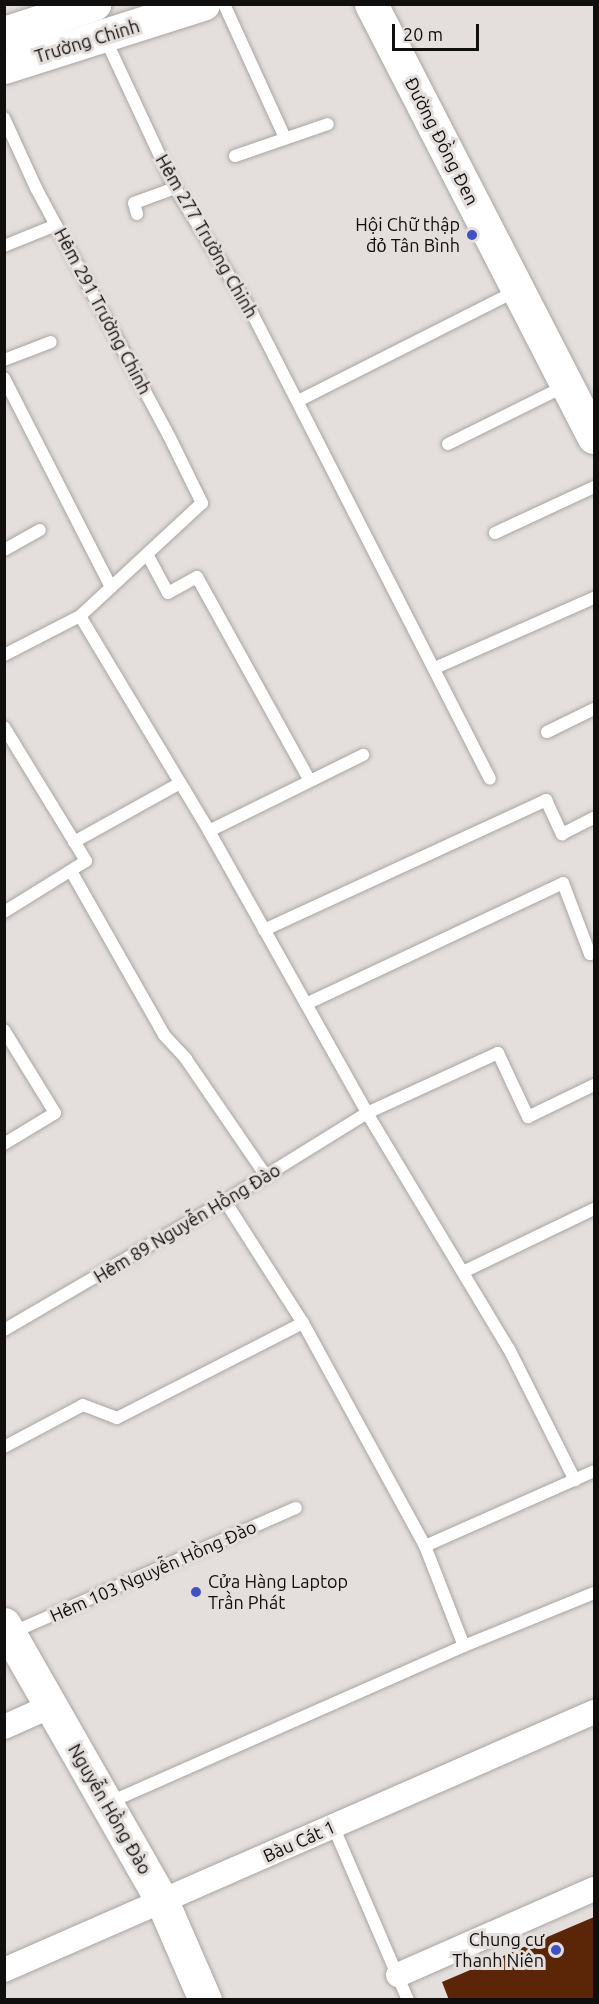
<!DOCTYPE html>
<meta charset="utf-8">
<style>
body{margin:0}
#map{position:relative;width:599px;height:2004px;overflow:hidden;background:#e4dfdc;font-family:Ubuntu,sans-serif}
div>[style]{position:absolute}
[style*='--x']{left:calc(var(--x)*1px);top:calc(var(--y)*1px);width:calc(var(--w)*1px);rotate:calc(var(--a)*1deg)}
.building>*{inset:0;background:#5b2508}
.roads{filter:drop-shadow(0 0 2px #aaa5a2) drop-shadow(0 0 2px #aaa5a2)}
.lane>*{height:12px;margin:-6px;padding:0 6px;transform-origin:6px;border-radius:6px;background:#fff}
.street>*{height:24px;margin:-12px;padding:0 12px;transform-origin:12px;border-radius:12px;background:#fff}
.secondary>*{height:33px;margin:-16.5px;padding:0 16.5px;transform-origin:16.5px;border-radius:16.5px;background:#fff}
.primary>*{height:33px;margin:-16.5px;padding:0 16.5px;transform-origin:16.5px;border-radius:16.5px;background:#fff}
.dots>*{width:16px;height:16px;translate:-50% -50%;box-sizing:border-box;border:3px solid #e4dfdc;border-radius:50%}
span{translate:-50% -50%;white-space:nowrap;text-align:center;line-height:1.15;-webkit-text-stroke:6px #e4dfdc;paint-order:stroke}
.street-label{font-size:18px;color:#100f0e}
.poi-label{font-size:18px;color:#100f0e}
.right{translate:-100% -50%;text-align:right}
.left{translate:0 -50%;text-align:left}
.frame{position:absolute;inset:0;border:6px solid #100f0e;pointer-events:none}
.scale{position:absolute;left:392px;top:24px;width:87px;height:27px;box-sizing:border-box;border:3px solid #100f0e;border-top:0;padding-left:8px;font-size:18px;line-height:21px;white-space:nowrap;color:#100f0e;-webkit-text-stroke:4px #e4dfdc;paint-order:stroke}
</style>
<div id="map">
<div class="building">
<i style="clip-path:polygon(594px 1917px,594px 2000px,449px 2000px,442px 1982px)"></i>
</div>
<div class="roads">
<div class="lane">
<i style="--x:224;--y:4;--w:147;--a:65.5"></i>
<i style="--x:104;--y:36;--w:168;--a:65"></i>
<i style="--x:175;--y:188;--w:145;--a:58.3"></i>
<i style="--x:251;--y:311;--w:525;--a:62.95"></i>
<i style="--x:4;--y:118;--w:77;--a:65.4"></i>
<i style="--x:36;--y:188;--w:281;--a:61.8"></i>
<i style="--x:169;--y:436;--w:75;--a:63.8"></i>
<i style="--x:202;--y:503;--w:166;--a:137.2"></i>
<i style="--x:80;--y:616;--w:85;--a:152.8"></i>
<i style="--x:235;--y:156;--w:98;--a:-19"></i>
<i style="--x:137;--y:214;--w:11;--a:-105"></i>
<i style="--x:134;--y:203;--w:44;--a:-20.1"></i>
<i style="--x:4;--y:246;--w:56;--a:-22"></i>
<i style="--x:4;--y:360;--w:50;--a:-21"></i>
<i style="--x:4;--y:378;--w:235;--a:62.9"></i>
<i style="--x:298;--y:401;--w:244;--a:-26.8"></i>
<i style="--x:448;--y:444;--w:131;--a:-26.4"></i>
<i style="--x:495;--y:533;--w:109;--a:-24.9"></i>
<i style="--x:4;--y:550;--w:41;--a:-29.1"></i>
<i style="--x:147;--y:554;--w:44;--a:61.7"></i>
<i style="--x:168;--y:593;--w:33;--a:-29"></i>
<i style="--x:197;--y:577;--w:233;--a:61"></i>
<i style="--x:80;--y:616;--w:251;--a:59"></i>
<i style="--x:209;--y:831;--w:323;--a:60.7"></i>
<i style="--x:367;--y:1113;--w:275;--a:59"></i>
<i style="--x:509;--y:1349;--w:147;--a:63.3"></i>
<i style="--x:435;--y:668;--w:174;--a:-23.8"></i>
<i style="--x:4;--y:727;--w:157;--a:58.5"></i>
<i style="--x:86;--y:861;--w:97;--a:148.1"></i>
<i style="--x:547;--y:732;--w:52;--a:-26.1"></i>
<i style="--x:209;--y:831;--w:172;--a:-26.3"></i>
<i style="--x:74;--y:842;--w:121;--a:-29.1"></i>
<i style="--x:71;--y:871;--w:189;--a:60.4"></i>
<i style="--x:164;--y:1035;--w:33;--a:47"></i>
<i style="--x:186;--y:1059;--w:142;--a:55.6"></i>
<i style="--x:264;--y:930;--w:311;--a:-24.7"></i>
<i style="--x:546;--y:800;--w:38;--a:65"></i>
<i style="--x:562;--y:834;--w:36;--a:-27"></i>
<i style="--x:306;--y:1004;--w:284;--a:-25.2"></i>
<i style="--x:563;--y:883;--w:76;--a:69.2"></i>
<i style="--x:590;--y:954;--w:4;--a:-27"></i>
<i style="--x:4;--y:1030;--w:97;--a:58.4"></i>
<i style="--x:55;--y:1113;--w:60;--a:148.7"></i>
<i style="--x:225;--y:1201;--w:145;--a:57.4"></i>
<i style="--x:303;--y:1323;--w:254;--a:61.3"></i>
<i style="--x:425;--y:1546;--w:107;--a:68.7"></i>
<i style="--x:463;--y:1272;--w:145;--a:-25.7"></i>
<i style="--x:4;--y:1330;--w:256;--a:-30.3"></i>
<i style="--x:225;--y:1201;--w:167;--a:-31.8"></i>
<i style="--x:367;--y:1113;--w:144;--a:-24.6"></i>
<i style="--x:498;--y:1053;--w:71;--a:64.9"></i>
<i style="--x:528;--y:1117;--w:73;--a:-25.9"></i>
<i style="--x:4;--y:1447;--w:89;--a:-28"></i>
<i style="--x:83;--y:1405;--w:36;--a:21"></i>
<i style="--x:117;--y:1418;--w:209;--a:-27.1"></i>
<i style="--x:425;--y:1546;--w:185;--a:-23.9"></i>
<i style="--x:11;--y:1633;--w:311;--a:-23.7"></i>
<i style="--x:108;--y:1803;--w:389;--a:-23.8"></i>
<i style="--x:464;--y:1646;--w:140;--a:-22.2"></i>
<i style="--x:333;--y:1826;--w:189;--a:66.7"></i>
</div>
<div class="street">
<i style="--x:4;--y:1727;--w:51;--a:-24.1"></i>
<i style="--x:4;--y:1970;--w:644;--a:-23.62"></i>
<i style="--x:398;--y:1975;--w:214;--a:-23.7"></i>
</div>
<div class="secondary">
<i style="--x:371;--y:4;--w:487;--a:62.8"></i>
<i style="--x:4;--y:1624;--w:319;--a:60.3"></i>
<i style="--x:162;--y:1901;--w:108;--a:66.5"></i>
</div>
<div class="primary">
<i style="--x:4;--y:33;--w:95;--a:-17.9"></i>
<i style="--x:4;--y:67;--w:209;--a:-17.6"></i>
</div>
</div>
<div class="dots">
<i style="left:472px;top:235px;background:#4051c4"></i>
<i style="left:196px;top:1592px;background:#4051c4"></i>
<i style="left:556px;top:1950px;background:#4051c4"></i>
</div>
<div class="street-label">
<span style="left:87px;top:41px;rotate:-17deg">Trường Chinh</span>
<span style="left:442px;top:141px;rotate:63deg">Đường Đồng Đen</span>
<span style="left:207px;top:236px;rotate:60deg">Hẻm 277 Trường Chinh</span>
<span style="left:103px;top:311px;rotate:62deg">Hẻm 291 Trường Chinh</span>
<span style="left:187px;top:1223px;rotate:-31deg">Hẻm 89 Nguyễn Hồng Đào</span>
<span style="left:153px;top:1571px;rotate:-24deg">Hẻm 103 Nguyễn Hồng Đào</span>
<span style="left:110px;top:1809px;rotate:60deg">Nguyễn Hồng Đào</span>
<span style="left:299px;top:1841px;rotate:-24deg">Bàu Cát 1</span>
</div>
<div class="poi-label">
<span class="right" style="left:460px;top:235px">Hội Chữ thập<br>đỏ Tân Bình</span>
<span class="left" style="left:208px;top:1592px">Cửa Hàng Laptop<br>Trần Phát</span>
<span class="right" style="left:544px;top:1950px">Chung cư<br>Thanh Niên</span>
</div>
<div class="frame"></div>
<div class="scale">20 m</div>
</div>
